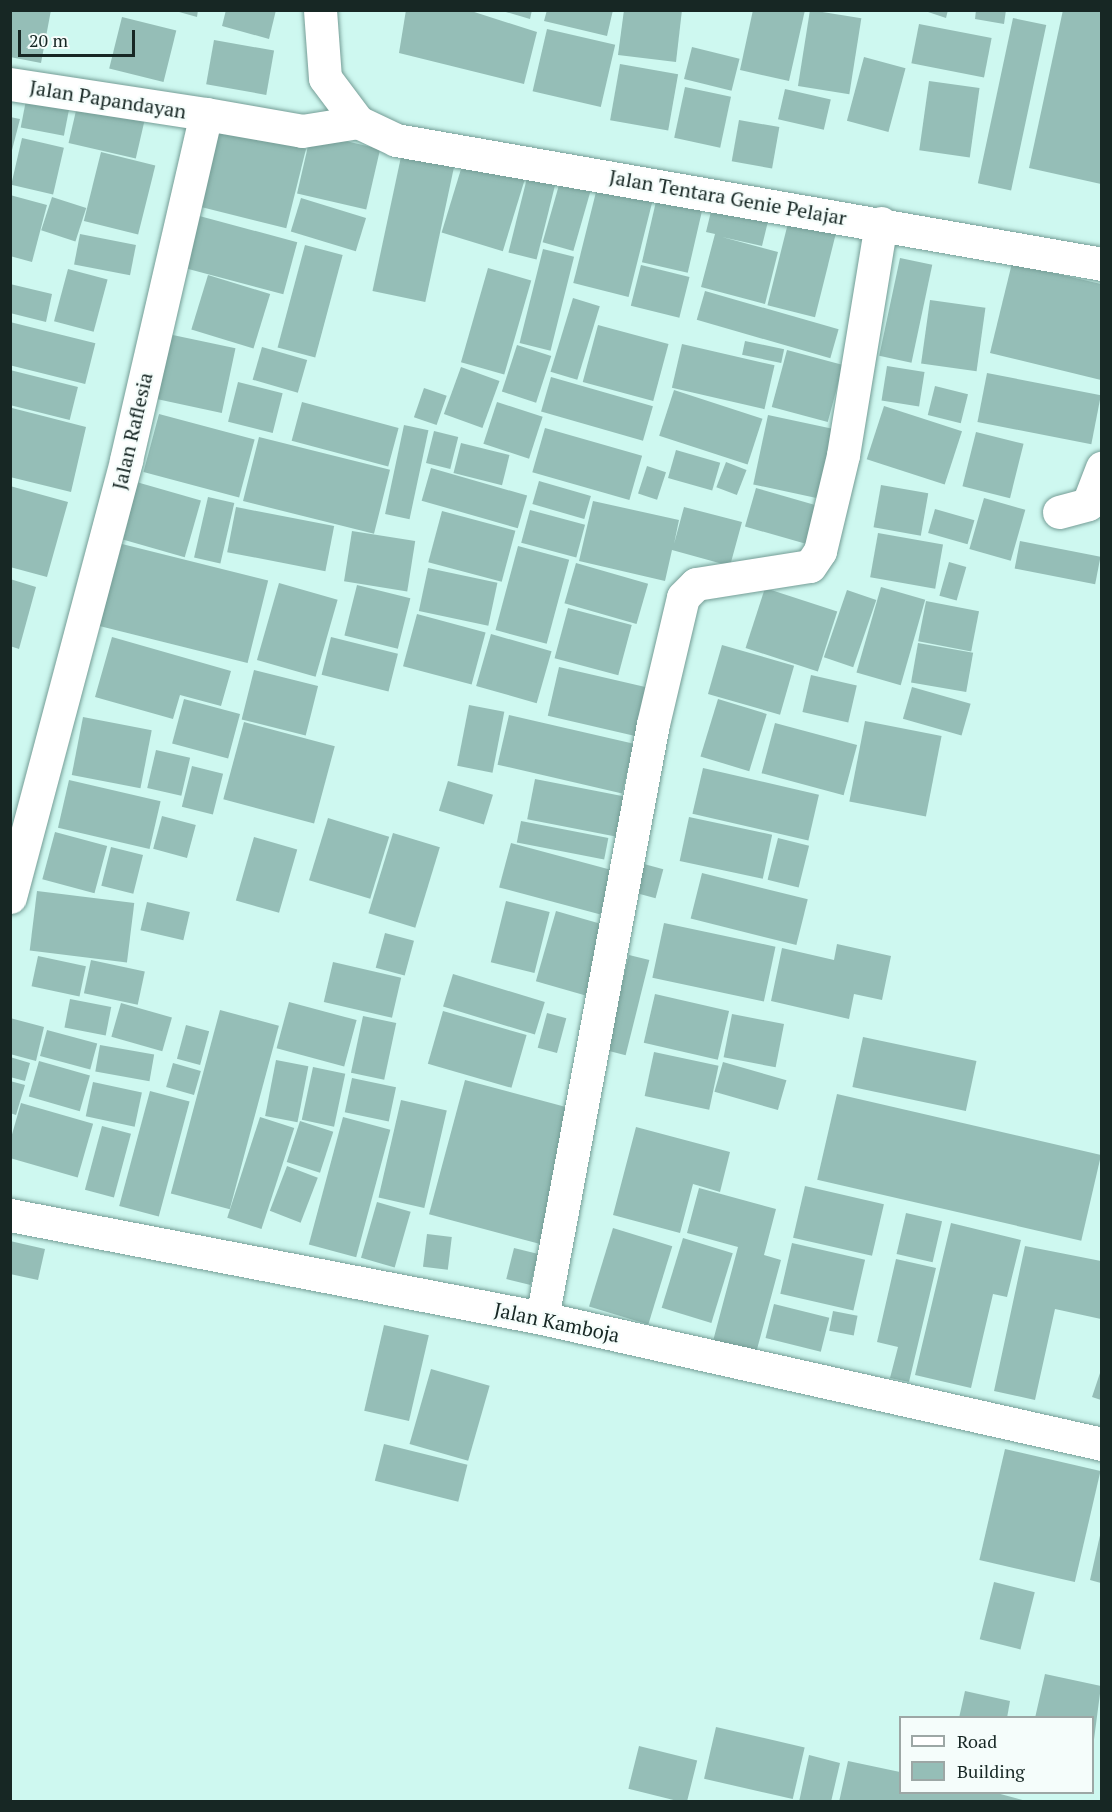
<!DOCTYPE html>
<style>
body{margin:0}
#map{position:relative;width:1112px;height:1812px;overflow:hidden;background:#cef8f0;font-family:"PT Serif",serif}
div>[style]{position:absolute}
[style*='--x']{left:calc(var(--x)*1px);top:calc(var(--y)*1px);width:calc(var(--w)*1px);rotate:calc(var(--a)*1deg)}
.building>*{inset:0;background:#95beb7;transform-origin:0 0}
.roads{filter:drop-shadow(0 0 2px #759d96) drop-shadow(0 0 2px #759d96)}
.minor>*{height:33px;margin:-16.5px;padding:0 16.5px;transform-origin:16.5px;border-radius:16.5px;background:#fff}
span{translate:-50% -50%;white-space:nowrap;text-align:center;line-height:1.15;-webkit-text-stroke:4.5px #f5fdfb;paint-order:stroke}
.street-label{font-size:20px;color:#172724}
.frame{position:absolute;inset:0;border:12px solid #172724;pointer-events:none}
.legend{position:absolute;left:899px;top:1716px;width:195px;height:78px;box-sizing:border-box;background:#f5fdfb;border:2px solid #9ca7a5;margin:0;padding:8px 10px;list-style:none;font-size:18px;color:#172724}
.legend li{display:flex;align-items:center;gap:12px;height:30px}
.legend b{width:30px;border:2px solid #9ca7a5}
.scale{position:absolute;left:18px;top:30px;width:117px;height:27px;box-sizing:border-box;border:3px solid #172724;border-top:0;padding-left:8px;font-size:18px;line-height:21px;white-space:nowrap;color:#172724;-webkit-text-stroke:4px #f5fdfb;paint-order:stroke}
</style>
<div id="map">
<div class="building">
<i style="clip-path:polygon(10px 10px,51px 10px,41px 63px,10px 57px)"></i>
<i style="clip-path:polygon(172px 10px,198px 10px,197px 17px)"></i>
<i style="clip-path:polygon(226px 10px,276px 10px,269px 39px,222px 26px)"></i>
<i style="clip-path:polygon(406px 10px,468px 10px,537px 32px,524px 84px,399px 53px)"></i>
<i style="clip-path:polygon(499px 10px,532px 10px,530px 19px)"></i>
<i style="clip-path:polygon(547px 10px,613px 10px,607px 36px,544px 21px)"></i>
<i style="clip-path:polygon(624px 10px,682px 10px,676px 62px,618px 55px)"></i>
<i style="clip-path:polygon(753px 10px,805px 10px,789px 81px,740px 70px)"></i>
<i style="left:810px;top:10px;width:52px;height:77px;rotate:9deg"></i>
<i style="clip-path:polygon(922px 10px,948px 10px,946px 18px)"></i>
<i style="clip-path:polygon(976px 10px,1006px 10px,1004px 24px,975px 19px)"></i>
<i style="clip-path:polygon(1063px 10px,1101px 10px,1101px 184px,1029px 168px)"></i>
<i style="left:122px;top:17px;width:56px;height:53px;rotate:14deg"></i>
<i style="left:1013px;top:18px;width:34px;height:169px;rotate:12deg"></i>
<i style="left:919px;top:24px;width:74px;height:40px;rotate:11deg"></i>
<i style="left:547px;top:29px;width:70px;height:64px;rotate:13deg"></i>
<i style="left:214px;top:40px;width:61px;height:45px;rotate:10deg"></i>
<i style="left:692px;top:47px;width:49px;height:33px;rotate:14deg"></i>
<i style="left:864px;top:57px;width:43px;height:66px;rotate:15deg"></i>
<i style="left:620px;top:64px;width:59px;height:57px;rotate:10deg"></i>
<i style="left:929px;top:81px;width:51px;height:70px;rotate:8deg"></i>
<i style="left:685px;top:87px;width:47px;height:52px;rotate:12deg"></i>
<i style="left:785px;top:89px;width:47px;height:31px;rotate:13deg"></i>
<i style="left:27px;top:95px;width:44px;height:33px;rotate:11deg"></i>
<i style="left:78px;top:102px;width:69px;height:42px;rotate:13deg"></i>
<i style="clip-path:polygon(10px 117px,20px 119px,11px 154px,10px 154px)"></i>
<i style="left:739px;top:120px;width:41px;height:42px;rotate:10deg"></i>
<i style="left:211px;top:125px;width:98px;height:82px;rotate:14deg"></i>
<i style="left:311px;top:133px;width:71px;height:62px;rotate:13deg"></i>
<i style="left:22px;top:138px;width:43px;height:48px;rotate:13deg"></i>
<i style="left:101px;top:152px;width:56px;height:71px;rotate:14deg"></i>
<i style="left:402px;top:152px;width:54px;height:142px;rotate:12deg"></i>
<i style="left:465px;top:156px;width:64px;height:80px;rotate:17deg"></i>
<i style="left:529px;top:170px;width:29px;height:85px;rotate:14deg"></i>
<i style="left:563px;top:171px;width:32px;height:74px;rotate:16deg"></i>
<i style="left:597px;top:188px;width:57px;height:98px;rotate:14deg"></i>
<i style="clip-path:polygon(10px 195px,47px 205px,32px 262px,10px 256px)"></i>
<i style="clip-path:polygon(715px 195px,771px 209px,762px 246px,722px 237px,778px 252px,765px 304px,701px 287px,715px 234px,706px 232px)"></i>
<i style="left:52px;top:197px;width:36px;height:35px;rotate:18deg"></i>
<i style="left:657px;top:197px;width:47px;height:67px;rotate:13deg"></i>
<i style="left:301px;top:198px;width:68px;height:35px;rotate:17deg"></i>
<i style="left:192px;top:214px;width:109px;height:54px;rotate:15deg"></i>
<i style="left:789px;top:219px;width:49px;height:89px;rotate:14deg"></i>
<i style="left:80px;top:234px;width:57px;height:31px;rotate:11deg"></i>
<i style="left:305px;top:245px;width:39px;height:106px;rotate:15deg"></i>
<i style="left:543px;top:249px;width:32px;height:97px;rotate:14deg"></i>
<i style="left:900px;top:258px;width:33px;height:100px;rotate:12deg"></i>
<i style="clip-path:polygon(1012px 263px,1101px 284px,1101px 380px,990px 353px)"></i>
<i style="left:641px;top:265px;width:50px;height:42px;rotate:14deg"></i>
<i style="left:488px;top:268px;width:45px;height:98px;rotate:16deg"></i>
<i style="left:68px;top:269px;width:41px;height:54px;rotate:15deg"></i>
<i style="left:208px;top:275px;width:65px;height:57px;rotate:17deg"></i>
<i style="clip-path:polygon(10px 284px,52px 294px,46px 322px,10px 313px)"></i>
<i style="left:705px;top:291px;width:139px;height:30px;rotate:16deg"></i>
<i style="left:573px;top:298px;width:28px;height:77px;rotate:17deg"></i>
<i style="left:930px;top:300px;width:56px;height:64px;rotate:8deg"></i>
<i style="left:10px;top:322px;width:88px;height:42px;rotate:14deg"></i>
<i style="left:598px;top:325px;width:73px;height:59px;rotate:15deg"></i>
<i style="left:168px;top:334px;width:69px;height:66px;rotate:12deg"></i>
<i style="left:745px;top:341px;width:40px;height:14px;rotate:12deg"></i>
<i style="left:682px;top:344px;width:95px;height:45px;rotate:13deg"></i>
<i style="left:517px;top:345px;width:36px;height:49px;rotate:18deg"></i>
<i style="left:262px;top:347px;width:47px;height:34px;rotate:16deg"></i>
<i style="left:787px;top:350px;width:58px;height:59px;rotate:15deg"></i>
<i style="left:887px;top:366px;width:38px;height:35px;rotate:9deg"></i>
<i style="left:461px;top:367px;width:41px;height:50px;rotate:20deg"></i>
<i style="left:10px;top:370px;width:70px;height:34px;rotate:14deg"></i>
<i style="left:987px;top:373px;width:116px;height:50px;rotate:11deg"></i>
<i style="left:551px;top:377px;width:106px;height:36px;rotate:16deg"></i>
<i style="left:238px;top:382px;width:46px;height:41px;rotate:14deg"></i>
<i style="left:935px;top:386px;width:34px;height:30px;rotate:14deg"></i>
<i style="left:424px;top:388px;width:24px;height:31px;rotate:19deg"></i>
<i style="left:674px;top:390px;width:93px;height:48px;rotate:18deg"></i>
<i style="left:302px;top:402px;width:100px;height:40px;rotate:15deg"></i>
<i style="left:497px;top:402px;width:48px;height:44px;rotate:18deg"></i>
<i style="left:884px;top:406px;width:82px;height:56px;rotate:18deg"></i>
<i style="clip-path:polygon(12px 408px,86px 427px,71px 492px,10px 477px)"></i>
<i style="left:159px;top:414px;width:99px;height:60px;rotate:15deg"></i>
<i style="left:768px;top:415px;width:67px;height:71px;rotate:12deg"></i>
<i style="left:404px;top:425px;width:25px;height:91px;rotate:12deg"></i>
<i style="left:545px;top:428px;width:101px;height:46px;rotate:16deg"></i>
<i style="left:434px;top:431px;width:25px;height:33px;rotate:14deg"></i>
<i style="left:976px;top:432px;width:49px;height:56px;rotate:14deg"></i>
<i style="left:259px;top:437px;width:135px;height:66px;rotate:14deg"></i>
<i style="left:461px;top:443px;width:50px;height:31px;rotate:14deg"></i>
<i style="left:676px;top:450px;width:46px;height:29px;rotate:16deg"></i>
<i style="left:726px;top:462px;width:22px;height:27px;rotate:21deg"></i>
<i style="left:647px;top:466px;width:20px;height:29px;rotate:18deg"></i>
<i style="left:431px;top:468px;width:100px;height:34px;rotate:16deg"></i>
<i style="left:126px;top:479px;width:78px;height:59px;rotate:16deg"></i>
<i style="left:539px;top:481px;width:54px;height:24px;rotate:16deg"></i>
<i style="left:881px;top:485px;width:48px;height:43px;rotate:10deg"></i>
<i style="clip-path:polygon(10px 486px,68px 502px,47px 577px,10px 567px)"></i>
<i style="left:756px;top:488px;width:75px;height:40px;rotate:16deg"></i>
<i style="left:208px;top:497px;width:27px;height:62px;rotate:13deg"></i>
<i style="left:984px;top:498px;width:43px;height:53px;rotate:16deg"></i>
<i style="clip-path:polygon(593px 501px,679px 520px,674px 544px,684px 507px,742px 522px,730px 566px,672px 550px,665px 581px,579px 561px)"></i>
<i style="left:236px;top:507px;width:100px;height:46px;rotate:11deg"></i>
<i style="left:935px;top:509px;width:41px;height:25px;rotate:16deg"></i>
<i style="left:530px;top:510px;width:57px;height:34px;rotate:15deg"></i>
<i style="left:442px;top:511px;width:76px;height:53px;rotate:15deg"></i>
<i style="left:352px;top:531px;width:64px;height:51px;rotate:9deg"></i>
<i style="left:878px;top:533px;width:66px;height:45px;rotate:10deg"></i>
<i style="left:110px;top:541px;width:163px;height:85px;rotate:14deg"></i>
<i style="left:1020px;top:541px;width:82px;height:28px;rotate:11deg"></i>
<i style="left:518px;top:546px;width:53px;height:87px;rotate:15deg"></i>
<i style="left:949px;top:562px;width:18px;height:35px;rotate:16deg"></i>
<i style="left:576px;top:563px;width:75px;height:42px;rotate:16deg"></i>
<i style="left:428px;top:568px;width:71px;height:44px;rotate:12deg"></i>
<i style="clip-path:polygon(10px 579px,36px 587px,19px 649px,10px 646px)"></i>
<i style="left:279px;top:583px;width:61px;height:80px;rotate:16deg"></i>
<i style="left:357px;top:585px;width:55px;height:52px;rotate:14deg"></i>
<i style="left:881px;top:587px;width:46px;height:89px;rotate:16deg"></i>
<i style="left:765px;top:588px;width:76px;height:63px;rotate:18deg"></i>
<i style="left:847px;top:590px;width:31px;height:71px;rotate:19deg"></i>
<i style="left:926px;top:601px;width:54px;height:41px;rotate:11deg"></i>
<i style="left:568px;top:608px;width:66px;height:52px;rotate:15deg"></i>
<i style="left:417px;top:614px;width:71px;height:54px;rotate:15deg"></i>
<i style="left:491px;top:634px;width:63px;height:54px;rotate:16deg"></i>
<i style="clip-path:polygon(112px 637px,231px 671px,221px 706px,180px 695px,173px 719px,95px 697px)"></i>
<i style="left:331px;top:637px;width:69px;height:39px;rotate:14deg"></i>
<i style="left:918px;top:643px;width:56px;height:40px;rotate:10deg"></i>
<i style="left:722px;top:645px;width:75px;height:51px;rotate:16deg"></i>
<i style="left:559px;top:667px;width:103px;height:50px;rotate:13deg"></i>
<i style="left:254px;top:670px;width:66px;height:51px;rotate:14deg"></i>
<i style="left:811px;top:675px;width:47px;height:38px;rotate:13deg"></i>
<i style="left:912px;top:687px;width:61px;height:33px;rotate:16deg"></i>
<i style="left:184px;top:699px;width:58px;height:46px;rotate:15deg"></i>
<i style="left:718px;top:699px;width:51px;height:60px;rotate:17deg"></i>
<i style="left:469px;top:705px;width:36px;height:62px;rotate:11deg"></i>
<i style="left:509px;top:715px;width:128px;height:51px;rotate:13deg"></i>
<i style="left:83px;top:717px;width:70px;height:59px;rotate:11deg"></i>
<i style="left:865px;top:721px;width:78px;height:82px;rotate:11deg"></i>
<i style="left:244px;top:722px;width:94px;height:80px;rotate:15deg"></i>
<i style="left:775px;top:723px;width:85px;height:52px;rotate:15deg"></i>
<i style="left:156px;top:750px;width:35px;height:39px;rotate:13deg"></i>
<i style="left:192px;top:766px;width:32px;height:42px;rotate:14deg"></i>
<i style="left:703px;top:768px;width:119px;height:47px;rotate:13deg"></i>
<i style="left:535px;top:779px;width:103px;height:41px;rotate:11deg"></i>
<i style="left:69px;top:780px;width:94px;height:49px;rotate:13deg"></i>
<i style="left:448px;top:781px;width:47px;height:31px;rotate:17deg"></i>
<i style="left:162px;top:816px;width:35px;height:34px;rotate:15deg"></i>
<i style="left:689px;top:817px;width:85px;height:45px;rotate:12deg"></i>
<i style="left:328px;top:818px;width:64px;height:65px;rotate:17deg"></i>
<i style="left:521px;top:821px;width:89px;height:22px;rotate:11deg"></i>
<i style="left:55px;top:832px;width:54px;height:49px;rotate:15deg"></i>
<i style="left:393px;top:833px;width:49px;height:84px;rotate:17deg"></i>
<i style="left:254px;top:837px;width:45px;height:66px;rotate:16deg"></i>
<i style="left:778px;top:838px;width:32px;height:43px;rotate:14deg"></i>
<i style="left:511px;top:843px;width:105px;height:46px;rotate:15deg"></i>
<i style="left:111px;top:847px;width:33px;height:40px;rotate:14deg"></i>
<i style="left:644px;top:864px;width:20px;height:30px;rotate:15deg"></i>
<i style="left:702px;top:873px;width:109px;height:47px;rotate:14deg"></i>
<i style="left:37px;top:891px;width:98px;height:60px;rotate:7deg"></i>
<i style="left:506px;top:901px;width:45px;height:63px;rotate:14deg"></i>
<i style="left:147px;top:902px;width:44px;height:29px;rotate:13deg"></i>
<i style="left:556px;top:911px;width:58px;height:73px;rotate:16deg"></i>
<i style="left:664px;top:923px;width:114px;height:56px;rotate:12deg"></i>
<i style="left:385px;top:933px;width:30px;height:36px;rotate:15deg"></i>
<i style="clip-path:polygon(837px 944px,891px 956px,882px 1000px,854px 994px,849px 1019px,771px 1001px,782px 948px,834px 960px)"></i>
<i style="left:629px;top:955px;width:21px;height:98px;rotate:14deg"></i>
<i style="left:38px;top:956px;width:49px;height:31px;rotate:12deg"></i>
<i style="left:91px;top:960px;width:55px;height:34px;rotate:12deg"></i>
<i style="left:333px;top:962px;width:70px;height:41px;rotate:13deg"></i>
<i style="left:453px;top:974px;width:96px;height:34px;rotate:17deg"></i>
<i style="left:655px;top:994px;width:76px;height:50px;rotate:13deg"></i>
<i style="left:70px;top:999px;width:42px;height:29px;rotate:11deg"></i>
<i style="left:289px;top:1002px;width:70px;height:48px;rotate:15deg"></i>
<i style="left:121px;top:1003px;width:53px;height:35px;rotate:16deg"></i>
<i style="left:220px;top:1010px;width:61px;height:190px;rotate:15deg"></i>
<i style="left:443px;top:1011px;width:87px;height:55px;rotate:16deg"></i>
<i style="left:547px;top:1013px;width:20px;height:36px;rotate:15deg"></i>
<i style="left:732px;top:1014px;width:53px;height:44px;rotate:11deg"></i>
<i style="left:363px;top:1016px;width:34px;height:58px;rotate:12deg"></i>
<i style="clip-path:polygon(10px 1018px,44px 1027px,36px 1061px,10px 1054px)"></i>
<i style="left:186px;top:1025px;width:24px;height:35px;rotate:15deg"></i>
<i style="left:47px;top:1030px;width:52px;height:27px;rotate:15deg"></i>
<i style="left:863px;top:1037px;width:116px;height:51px;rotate:12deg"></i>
<i style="left:100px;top:1045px;width:55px;height:27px;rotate:10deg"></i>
<i style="left:654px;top:1052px;width:66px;height:45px;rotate:12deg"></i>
<i style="clip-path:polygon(10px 1057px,30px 1063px,25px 1081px,10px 1077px)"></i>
<i style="left:276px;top:1060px;width:33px;height:57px;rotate:11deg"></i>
<i style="left:39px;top:1061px;width:53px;height:37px;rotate:16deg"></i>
<i style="left:723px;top:1062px;width:66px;height:31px;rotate:16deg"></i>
<i style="left:173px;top:1063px;width:29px;height:25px;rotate:16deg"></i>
<i style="left:313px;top:1067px;width:33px;height:54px;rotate:12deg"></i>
<i style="left:352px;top:1078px;width:45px;height:35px;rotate:12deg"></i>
<i style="left:465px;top:1080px;width:117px;height:139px;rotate:15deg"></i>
<i style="clip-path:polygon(10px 1081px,25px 1085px,16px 1115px,10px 1113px)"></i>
<i style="left:93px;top:1082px;width:50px;height:35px;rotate:12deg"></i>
<i style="left:150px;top:1091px;width:41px;height:119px;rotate:15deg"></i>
<i style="left:837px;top:1094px;width:271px;height:88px;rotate:13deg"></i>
<i style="left:401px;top:1100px;width:47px;height:100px;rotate:13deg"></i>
<i style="left:21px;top:1103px;width:75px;height:56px;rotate:16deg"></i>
<i style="left:260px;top:1117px;width:36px;height:106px;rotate:18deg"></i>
<i style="left:343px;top:1117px;width:49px;height:132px;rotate:15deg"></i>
<i style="left:300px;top:1121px;width:35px;height:43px;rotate:18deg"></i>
<i style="left:102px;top:1126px;width:30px;height:66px;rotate:15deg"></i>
<i style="clip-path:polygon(636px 1127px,730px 1152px,720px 1192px,693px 1184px,680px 1233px,613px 1215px)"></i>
<i style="left:287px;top:1166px;width:33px;height:48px;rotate:21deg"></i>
<i style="left:805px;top:1186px;width:81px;height:53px;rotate:13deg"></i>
<i style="clip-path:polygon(699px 1188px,776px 1209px,764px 1255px,781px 1260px,756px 1353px,713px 1341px,738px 1247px,687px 1233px)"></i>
<i style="left:377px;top:1202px;width:35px;height:58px;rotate:16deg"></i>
<i style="left:906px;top:1213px;width:37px;height:42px;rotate:13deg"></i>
<i style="clip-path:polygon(951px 1223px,1021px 1240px,1007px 1297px,993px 1294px,971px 1388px,915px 1375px)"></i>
<i style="left:613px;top:1228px;width:62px;height:82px;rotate:17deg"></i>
<i style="left:427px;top:1234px;width:25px;height:33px;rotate:7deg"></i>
<i style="left:683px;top:1238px;width:52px;height:73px;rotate:17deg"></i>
<i style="clip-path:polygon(10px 1241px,45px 1249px,38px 1280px,10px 1274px)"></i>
<i style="left:792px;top:1243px;width:75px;height:52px;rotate:13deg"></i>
<i style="clip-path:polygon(1025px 1246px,1101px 1261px,1101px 1319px,1055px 1309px,1035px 1400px,994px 1391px)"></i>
<i style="left:514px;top:1248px;width:25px;height:32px;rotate:14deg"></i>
<i style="clip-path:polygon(896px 1259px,936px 1268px,909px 1382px,890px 1378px,898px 1347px,877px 1342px)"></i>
<i style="left:774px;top:1304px;width:57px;height:35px;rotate:14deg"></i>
<i style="left:833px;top:1311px;width:25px;height:20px;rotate:11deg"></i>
<i style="left:384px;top:1325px;width:46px;height:88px;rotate:13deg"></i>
<i style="left:431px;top:1369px;width:61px;height:78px;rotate:16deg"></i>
<i style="clip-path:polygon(1101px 1370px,1101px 1400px,1092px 1397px)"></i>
<i style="left:384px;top:1444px;width:86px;height:38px;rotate:14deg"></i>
<i style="left:1005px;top:1449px;width:98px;height:114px;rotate:13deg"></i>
<i style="clip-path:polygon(1101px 1531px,1101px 1583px,1090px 1580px)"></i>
<i style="left:994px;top:1582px;width:42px;height:59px;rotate:14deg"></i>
<i style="clip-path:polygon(1045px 1674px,1101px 1686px,1093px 1747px,1092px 1718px,1035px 1718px)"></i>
<i style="clip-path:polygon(965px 1691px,1010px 1701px,1007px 1718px,959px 1718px)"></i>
<i style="left:716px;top:1727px;width:91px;height:53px;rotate:13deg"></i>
<i style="left:639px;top:1746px;width:60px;height:44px;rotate:14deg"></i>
<i style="clip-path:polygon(809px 1755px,840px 1763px,831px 1802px,799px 1802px)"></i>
<i style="clip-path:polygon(848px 1761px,900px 1772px,900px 1792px,993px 1792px,1030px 1802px,839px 1802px)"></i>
</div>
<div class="roads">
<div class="minor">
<i style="--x:320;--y:10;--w:68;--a:85.8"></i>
<i style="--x:325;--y:78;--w:55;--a:53.1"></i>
<i style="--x:358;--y:122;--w:42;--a:25.3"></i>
<i style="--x:396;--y:140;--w:717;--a:9.96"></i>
<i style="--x:10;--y:84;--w:198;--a:8.7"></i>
<i style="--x:1059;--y:512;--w:30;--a:-15"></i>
<i style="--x:1088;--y:504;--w:39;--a:-69"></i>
<i style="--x:10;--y:897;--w:452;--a:-75.1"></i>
<i style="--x:126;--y:460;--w:355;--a:-77"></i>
<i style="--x:206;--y:114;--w:97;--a:10"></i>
<i style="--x:302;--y:131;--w:57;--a:-9.1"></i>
<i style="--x:10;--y:1215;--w:542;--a:10.96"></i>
<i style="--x:542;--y:1318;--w:574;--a:12.68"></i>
<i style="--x:542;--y:1318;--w:604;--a:-79.42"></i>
<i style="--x:653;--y:724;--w:130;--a:-76.7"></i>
<i style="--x:683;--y:597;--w:18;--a:-45"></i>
<i style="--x:696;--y:584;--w:115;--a:-9"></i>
<i style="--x:810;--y:566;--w:18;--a:-56"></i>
<i style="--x:820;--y:551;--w:99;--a:-76.5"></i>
<i style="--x:843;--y:455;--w:235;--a:-80.7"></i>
</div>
</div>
<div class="street-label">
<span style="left:108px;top:99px;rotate:9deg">Jalan Papandayan</span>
<span style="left:728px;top:197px;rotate:10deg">Jalan Tentara Genie Pelajar</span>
<span style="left:132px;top:431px;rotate:-77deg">Jalan Raflesia</span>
<span style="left:557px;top:1322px;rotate:12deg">Jalan Kamboja</span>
</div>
<div class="frame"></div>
<ul class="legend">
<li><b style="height:8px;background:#fff"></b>Road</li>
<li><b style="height:16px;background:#95beb7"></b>Building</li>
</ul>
<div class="scale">20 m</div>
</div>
